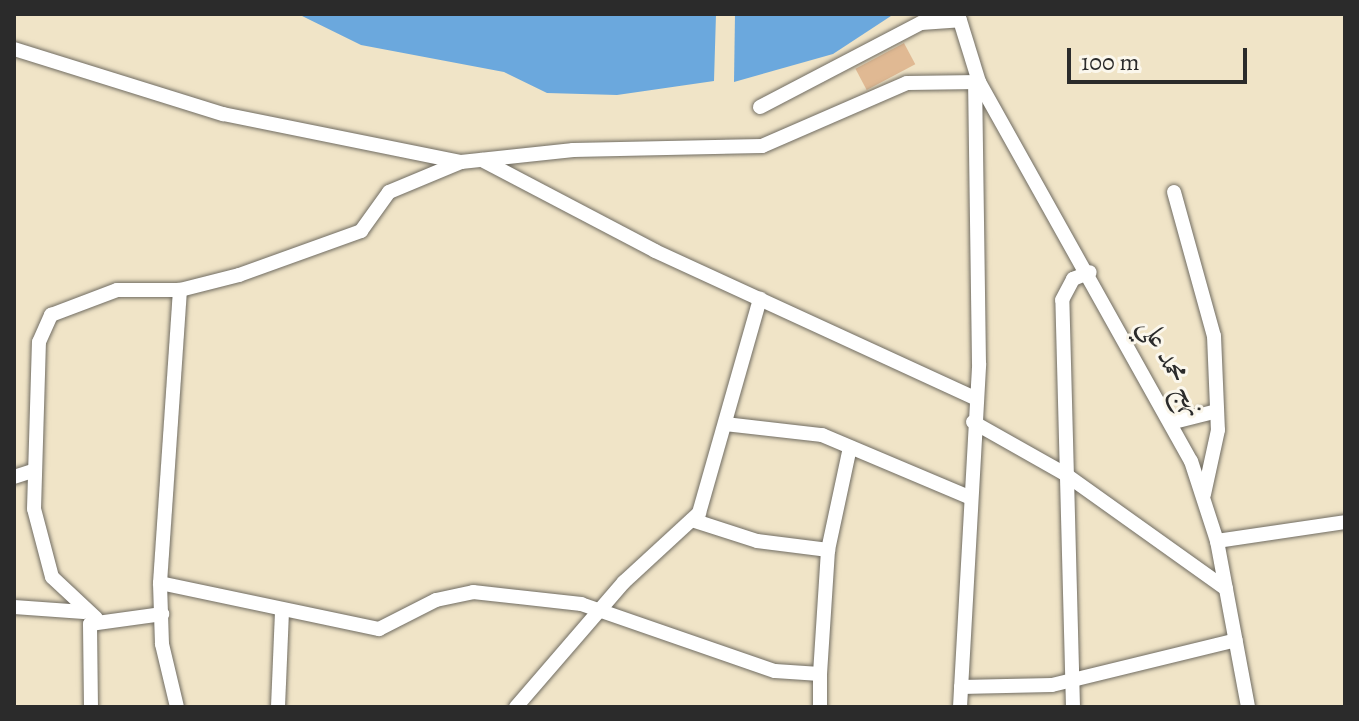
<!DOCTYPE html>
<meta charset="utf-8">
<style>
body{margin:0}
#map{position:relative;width:1359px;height:721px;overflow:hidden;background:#f0e4c7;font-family:Alegreya,Amiri,serif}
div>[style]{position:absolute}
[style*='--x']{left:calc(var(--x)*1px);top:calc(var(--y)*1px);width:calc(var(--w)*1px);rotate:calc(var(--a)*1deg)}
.water>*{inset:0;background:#6ba8dd}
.building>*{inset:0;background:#e0b993;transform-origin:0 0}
.roads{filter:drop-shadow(0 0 2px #706c62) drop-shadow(0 0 2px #706c62)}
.minor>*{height:14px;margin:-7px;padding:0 7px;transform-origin:7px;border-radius:7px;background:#fff}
span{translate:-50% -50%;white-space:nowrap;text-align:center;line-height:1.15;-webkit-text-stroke:6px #fbf7ec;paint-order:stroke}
.street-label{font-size:28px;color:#2b2b2b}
.frame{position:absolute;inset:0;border:16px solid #2b2b2b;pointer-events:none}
.scale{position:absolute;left:1067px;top:48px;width:180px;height:36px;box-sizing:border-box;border:4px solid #2b2b2b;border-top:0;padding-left:10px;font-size:24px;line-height:28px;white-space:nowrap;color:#2b2b2b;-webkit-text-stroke:6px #fbf7ec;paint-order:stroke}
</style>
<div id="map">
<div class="water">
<i style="clip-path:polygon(298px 14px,716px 14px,714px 81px,617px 95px,547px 93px,504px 72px,361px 45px)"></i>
<i style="clip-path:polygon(735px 14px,894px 14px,833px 54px,734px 82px)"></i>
</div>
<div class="building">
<i style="left:904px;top:43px;width:24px;height:55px;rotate:62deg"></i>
</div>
<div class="roads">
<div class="minor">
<i style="--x:958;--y:14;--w:71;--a:72.8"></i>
<i style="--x:14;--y:49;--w:219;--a:17.3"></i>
<i style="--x:223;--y:114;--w:243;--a:11.4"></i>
<i style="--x:461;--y:162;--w:113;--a:-6.1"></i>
<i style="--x:573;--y:150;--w:189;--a:-1.2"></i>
<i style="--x:762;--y:146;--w:158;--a:-23.5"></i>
<i style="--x:907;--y:83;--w:72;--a:-0.8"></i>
<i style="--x:979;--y:82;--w:434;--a:60.8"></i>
<i style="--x:1191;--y:461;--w:84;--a:72"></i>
<i style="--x:1217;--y:541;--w:169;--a:79.4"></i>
<i style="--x:760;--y:107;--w:182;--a:-27.6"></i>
<i style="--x:921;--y:23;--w:39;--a:-4"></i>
<i style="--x:482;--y:160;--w:195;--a:27.7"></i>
<i style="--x:655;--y:251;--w:351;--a:24.7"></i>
<i style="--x:1174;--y:192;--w:149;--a:74.5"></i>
<i style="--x:1214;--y:336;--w:94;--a:87.6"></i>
<i style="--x:1218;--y:430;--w:66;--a:102.3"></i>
<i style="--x:973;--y:422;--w:106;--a:29.5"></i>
<i style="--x:1065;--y:474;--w:198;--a:35.5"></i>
<i style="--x:1174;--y:422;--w:44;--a:-14.3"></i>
<i style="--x:725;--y:424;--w:98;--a:6.5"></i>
<i style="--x:822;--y:435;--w:160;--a:22.9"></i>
<i style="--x:14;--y:477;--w:20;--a:-18"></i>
<i style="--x:692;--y:520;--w:68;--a:17.9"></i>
<i style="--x:757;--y:541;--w:72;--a:7.2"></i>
<i style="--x:1217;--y:541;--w:129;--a:-8.4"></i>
<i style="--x:160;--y:583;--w:224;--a:11.9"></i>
<i style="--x:379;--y:629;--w:64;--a:-27"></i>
<i style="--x:436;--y:600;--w:38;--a:-12"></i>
<i style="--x:473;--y:592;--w:109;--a:6.3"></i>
<i style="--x:581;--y:604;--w:205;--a:19.1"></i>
<i style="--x:775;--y:671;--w:45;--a:3.8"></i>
<i style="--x:820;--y:674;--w:124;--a:-86.3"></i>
<i style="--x:828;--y:550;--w:105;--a:-77.9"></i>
<i style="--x:14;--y:607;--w:70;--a:4.1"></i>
<i style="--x:96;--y:618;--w:60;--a:-137"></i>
<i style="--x:52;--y:577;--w:70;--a:-104.8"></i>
<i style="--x:34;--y:509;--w:167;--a:-88.3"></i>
<i style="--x:39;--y:342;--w:30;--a:-66"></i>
<i style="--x:51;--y:315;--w:71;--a:-20.7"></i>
<i style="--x:117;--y:290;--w:63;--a:0"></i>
<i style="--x:180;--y:290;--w:61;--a:-14.3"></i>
<i style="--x:239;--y:275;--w:130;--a:-19.8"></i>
<i style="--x:361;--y:231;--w:48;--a:-54.3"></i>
<i style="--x:389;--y:192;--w:78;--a:-22.6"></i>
<i style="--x:820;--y:674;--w:33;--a:90"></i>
<i style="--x:961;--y:687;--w:91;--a:-1.3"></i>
<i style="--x:1052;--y:685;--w:189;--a:-13.7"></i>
<i style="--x:91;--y:707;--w:83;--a:-90.7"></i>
<i style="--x:90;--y:624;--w:73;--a:-7.9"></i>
<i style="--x:177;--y:707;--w:65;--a:-103.4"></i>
<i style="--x:162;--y:644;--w:61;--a:-91.9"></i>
<i style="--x:160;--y:583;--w:294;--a:-86.1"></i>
<i style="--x:278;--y:707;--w:95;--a:-87.6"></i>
<i style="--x:516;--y:707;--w:165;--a:-49.2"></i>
<i style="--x:624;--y:582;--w:102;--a:-42.6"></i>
<i style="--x:699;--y:513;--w:223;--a:-74.1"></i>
<i style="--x:960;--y:707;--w:344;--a:-86.8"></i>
<i style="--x:979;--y:364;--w:281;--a:-90.8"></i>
<i style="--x:1073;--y:707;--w:407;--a:-91.5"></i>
<i style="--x:1062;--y:300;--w:24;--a:-62"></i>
<i style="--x:1073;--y:279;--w:18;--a:-22"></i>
</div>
</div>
<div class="street-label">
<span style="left:1173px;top:367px;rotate:62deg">نهج محمد علي</span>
</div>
<div class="frame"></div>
<div class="scale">100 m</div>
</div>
